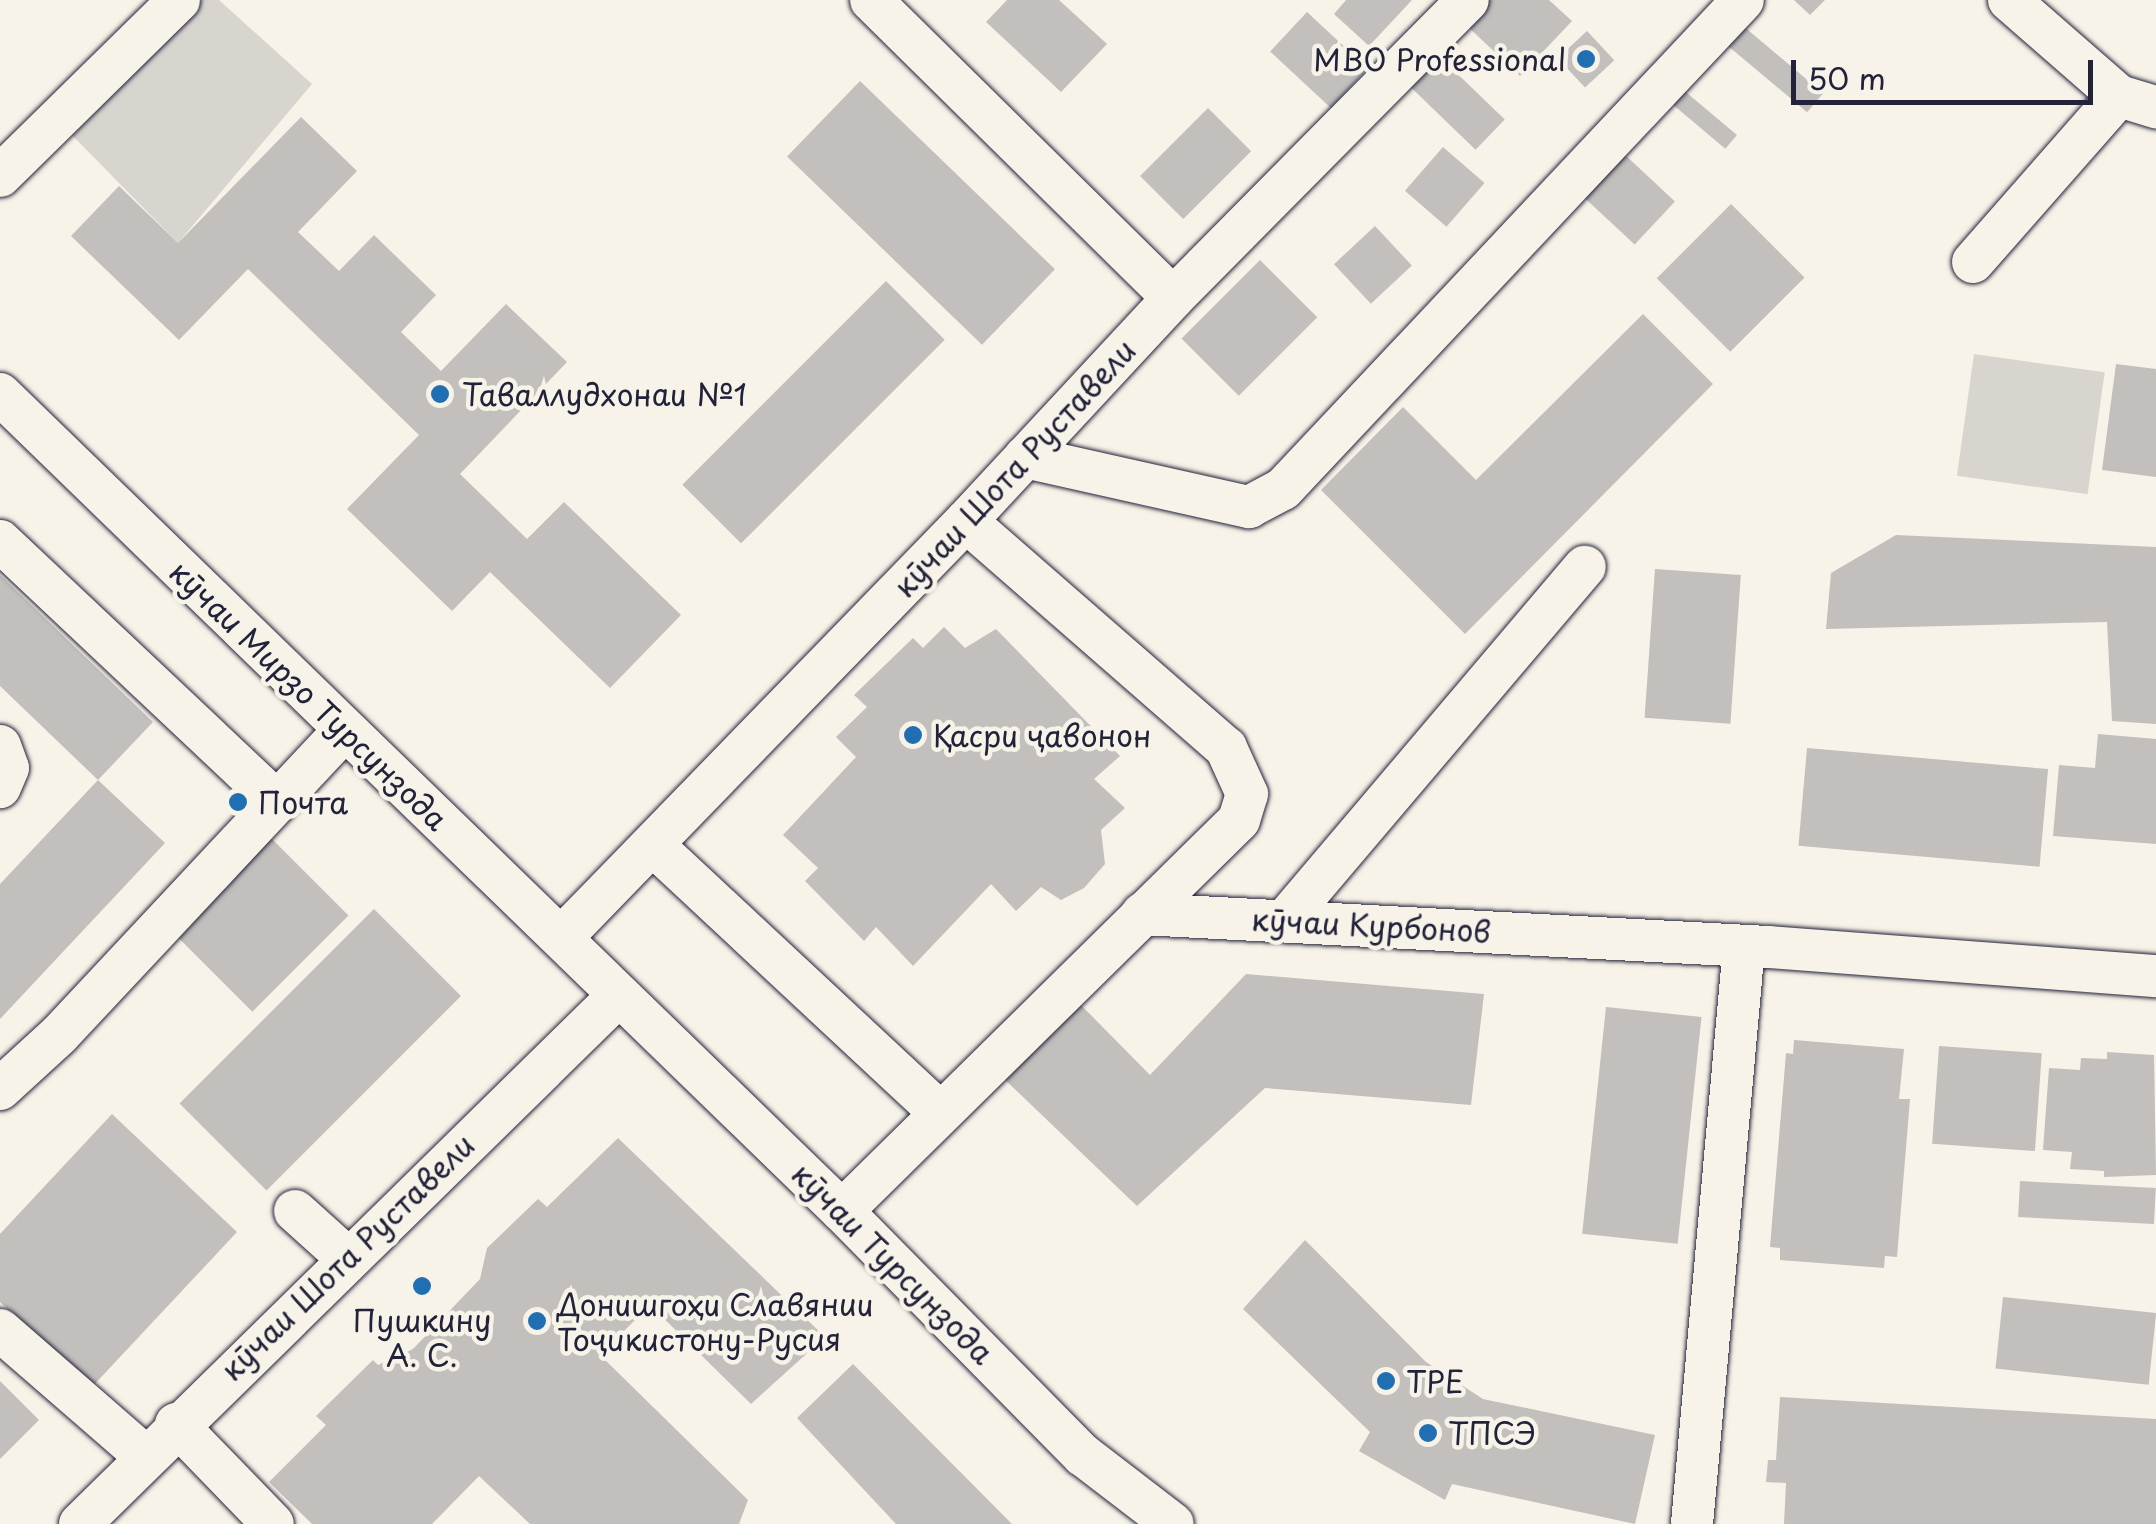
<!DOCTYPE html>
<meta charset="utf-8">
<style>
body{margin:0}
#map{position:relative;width:2156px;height:1524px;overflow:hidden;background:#f7f3e8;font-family:"Playpen Sans",sans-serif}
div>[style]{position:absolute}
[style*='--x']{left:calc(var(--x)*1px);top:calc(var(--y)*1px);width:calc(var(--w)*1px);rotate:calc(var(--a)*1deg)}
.green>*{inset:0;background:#d8d5cf;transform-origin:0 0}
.building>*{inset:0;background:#c2bfbd;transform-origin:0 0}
.roads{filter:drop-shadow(0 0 2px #22223b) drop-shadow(0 0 2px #22223b)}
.minor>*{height:42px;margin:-21px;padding:0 21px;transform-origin:21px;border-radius:21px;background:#f7f3e8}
.dots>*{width:28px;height:28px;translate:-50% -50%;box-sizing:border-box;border:5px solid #f7f3e8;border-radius:50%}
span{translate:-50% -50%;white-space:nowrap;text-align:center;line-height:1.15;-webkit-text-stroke:9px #f7f3e8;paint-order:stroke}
.poi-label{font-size:30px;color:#22223b}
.right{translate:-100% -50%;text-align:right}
.left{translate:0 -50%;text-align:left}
.street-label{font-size:30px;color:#22223b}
.scale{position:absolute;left:1791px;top:60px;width:302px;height:45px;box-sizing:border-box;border:5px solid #22223b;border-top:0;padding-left:12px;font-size:30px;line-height:35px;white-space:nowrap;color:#22223b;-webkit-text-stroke:8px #f7f3e8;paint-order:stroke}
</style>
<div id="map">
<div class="green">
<i style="clip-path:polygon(183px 0,219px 0,312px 84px,178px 243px,63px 126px)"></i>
<i style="left:1974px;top:354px;width:132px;height:123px;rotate:8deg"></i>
</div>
<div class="building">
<i style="clip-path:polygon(1007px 0,1059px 0,1107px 44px,1061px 92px,986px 22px)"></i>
<i style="clip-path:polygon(1346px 0,1412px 0,1369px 46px,1334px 14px)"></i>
<i style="clip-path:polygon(1484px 0,1549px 0,1572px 21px,1520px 76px,1463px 22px)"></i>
<i style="clip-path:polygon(1794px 0,1825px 0,1810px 15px)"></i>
<i style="left:1307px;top:12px;width:83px;height:54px;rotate:43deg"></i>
<i style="left:1742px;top:25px;width:106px;height:25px;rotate:40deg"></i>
<i style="left:1587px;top:31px;width:40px;height:40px;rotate:47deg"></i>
<i style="left:1440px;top:57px;width:90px;height:42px;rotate:44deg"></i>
<i style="left:860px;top:81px;width:271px;height:105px;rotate:44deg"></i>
<i style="left:1681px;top:88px;width:73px;height:18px;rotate:40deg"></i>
<i style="left:1208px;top:108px;width:61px;height:96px;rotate:45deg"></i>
<i style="clip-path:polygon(301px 117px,357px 171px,298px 232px,339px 271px,374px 235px,436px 295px,401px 332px,441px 371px,506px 304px,567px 362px,460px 474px,527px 539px,564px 502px,681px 615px,610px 688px,490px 572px,452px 611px,347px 509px,419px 435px,248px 269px,179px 340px,71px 236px,119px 186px,178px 243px)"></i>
<i style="left:1443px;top:147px;width:55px;height:58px;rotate:41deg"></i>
<i style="left:1623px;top:153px;width:71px;height:59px;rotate:43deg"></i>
<i style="left:1731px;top:204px;width:104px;height:105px;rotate:45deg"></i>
<i style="left:1375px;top:226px;width:54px;height:56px;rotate:47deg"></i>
<i style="left:1260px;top:260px;width:81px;height:111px;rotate:45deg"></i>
<i style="left:886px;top:281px;width:83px;height:288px;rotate:45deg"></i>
<i style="clip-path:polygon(1643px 314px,1713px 384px,1465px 634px,1321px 490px,1403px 407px,1476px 480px)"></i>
<i style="clip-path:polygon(2116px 364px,2156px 369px,2156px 477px,2102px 470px)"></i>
<i style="clip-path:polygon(1896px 535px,2156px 547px,2156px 724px,2112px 721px,2107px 622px,1826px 629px,1831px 573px)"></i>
<i style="left:1655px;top:569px;width:86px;height:149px;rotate:4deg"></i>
<i style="clip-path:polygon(0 575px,153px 722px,98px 780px,165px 843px,0 1019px,0 884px,98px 780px,0 686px)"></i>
<i style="clip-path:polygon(944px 627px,965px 648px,996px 629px,1120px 756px,1094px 779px,1125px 808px,1101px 830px,1105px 864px,1084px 888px,1061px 900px,1041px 887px,1016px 911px,991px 884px,913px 966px,876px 927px,864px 941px,805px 881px,818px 868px,783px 835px,856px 757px,836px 737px,867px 707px,854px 695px,913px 638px,923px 648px)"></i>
<i style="clip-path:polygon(2098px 734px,2156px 739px,2156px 844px,2053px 836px,2059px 765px,2095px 768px)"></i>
<i style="left:1807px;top:748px;width:242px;height:98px;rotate:5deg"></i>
<i style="left:270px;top:837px;width:111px;height:136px;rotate:45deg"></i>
<i style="left:374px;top:909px;width:123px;height:275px;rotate:45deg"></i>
<i style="clip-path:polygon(1246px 974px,1484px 994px,1471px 1105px,1265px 1088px,1137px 1206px,998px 1073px,1076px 1000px,1150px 1075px)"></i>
<i style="left:1606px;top:1007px;width:96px;height:228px;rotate:6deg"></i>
<i style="clip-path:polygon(1794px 1040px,1904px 1049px,1899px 1099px,1910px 1099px,1897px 1257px,1885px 1256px,1884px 1268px,1780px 1260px,1780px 1248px,1770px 1247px,1786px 1053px,1793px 1054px)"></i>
<i style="left:1939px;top:1046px;width:103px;height:98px;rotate:4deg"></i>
<i style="clip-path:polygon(2107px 1052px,2154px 1055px,2156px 1175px,2104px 1177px,2104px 1171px,2070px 1169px,2072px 1152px,2043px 1150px,2049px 1068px,2080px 1070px,2081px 1058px,2107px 1059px)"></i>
<i style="clip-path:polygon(112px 1114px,237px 1232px,91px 1388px,0 1302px,0 1234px)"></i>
<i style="clip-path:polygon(618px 1138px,825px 1337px,751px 1404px,650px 1305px,600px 1355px,748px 1500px,739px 1524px,530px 1524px,479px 1476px,432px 1524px,312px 1524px,269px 1482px,326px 1425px,316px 1416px,373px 1360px,378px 1365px,413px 1349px,480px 1279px,487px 1248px,538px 1199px,547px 1207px)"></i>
<i style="left:2020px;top:1181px;width:136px;height:36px;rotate:3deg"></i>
<i style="clip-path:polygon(1305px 1240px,1426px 1362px,1483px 1399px,1655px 1435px,1635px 1524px,1452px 1484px,1445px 1500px,1359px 1451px,1370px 1432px,1243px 1309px)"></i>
<i style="left:2003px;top:1297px;width:154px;height:72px;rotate:6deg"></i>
<i style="clip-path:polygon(853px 1364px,1012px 1524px,896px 1524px,797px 1418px)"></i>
<i style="clip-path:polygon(0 1381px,39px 1420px,0 1459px)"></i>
<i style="clip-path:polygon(1780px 1397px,2156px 1419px,2156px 1524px,1784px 1524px,1786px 1483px,1766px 1482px,1768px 1460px,1776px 1460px)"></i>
</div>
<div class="roads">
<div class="minor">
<i style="--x:871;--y:0;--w:424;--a:44.6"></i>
<i style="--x:2009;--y:0;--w:146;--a:41.1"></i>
<i style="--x:2119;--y:96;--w:39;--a:17"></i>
<i style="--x:0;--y:176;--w:251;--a:-44.5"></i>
<i style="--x:1973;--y:262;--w:221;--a:-48.7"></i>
<i style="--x:0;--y:394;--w:1173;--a:44.14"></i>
<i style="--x:842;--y:1211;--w:343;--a:45.4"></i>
<i style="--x:1083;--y:1455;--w:113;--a:37.5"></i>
<i style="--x:1025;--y:457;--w:230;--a:12.6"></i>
<i style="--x:1249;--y:507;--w:38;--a:-28"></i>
<i style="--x:1283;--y:489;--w:671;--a:-46.75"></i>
<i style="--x:0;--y:541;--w:381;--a:43.3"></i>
<i style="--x:0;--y:746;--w:23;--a:70"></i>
<i style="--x:8;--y:768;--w:21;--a:113"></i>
<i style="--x:654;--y:846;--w:390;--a:43"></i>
<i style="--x:1142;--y:914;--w:627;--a:3.02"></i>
<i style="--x:1768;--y:947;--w:389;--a:4.3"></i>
<i style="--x:1286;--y:919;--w:462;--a:-49.7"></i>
<i style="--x:562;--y:937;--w:580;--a:-45.84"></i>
<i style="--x:966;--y:521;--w:304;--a:-47.1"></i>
<i style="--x:1173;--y:298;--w:419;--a:-45.3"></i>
<i style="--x:0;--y:1089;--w:80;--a:-42.5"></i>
<i style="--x:59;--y:1035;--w:415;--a:-46.9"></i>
<i style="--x:295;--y:1211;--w:67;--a:42"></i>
<i style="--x:842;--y:1211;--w:557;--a:-44.56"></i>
<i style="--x:1239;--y:820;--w:27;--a:-73"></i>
<i style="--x:1247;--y:794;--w:51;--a:-114.5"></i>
<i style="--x:1226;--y:748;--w:345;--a:-138.9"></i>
<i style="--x:0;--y:1330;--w:192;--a:41"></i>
<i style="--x:176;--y:1424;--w:139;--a:45.9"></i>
<i style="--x:80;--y:1524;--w:755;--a:-44.46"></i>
<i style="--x:1692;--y:1524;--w:580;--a:-84.86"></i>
</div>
</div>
<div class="dots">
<i style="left:1586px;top:59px;background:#1f6fb2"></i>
<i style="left:440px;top:394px;background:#1f6fb2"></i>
<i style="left:913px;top:735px;background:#1f6fb2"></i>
<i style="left:238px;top:802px;background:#1f6fb2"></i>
<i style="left:422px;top:1286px;background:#1f6fb2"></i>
<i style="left:537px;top:1321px;background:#1f6fb2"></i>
<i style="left:1386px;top:1381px;background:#1f6fb2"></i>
<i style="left:1428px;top:1433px;background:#1f6fb2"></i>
</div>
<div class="poi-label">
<span class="right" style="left:1566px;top:59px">MBO Professional</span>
<span class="left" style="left:462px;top:394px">Таваллудхонаи №1</span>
<span class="left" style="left:933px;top:735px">Қасри ҷавонон</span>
<span class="left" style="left:258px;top:802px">Почта</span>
<span class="left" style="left:557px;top:1321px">Донишгоҳи Славянии<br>Тоҷикистону-Русия</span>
<span style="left:422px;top:1337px">Пушкину<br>А. С.</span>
<span class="left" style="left:1406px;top:1381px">TPE</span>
<span class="left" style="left:1448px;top:1433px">ТПСЭ</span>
</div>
<div class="street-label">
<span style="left:1014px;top:468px;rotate:-47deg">кӯчаи Шота Руставели</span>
<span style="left:309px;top:695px;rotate:44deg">кӯчаи Мирзо Турсунзода</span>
<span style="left:1371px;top:925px;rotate:3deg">кӯчаи Курбонов</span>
<span style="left:347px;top:1257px;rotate:-44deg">кӯчаи Шота Руставели</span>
<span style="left:893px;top:1263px;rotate:45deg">кӯчаи Турсунзода</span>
</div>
<div class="scale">50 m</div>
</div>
